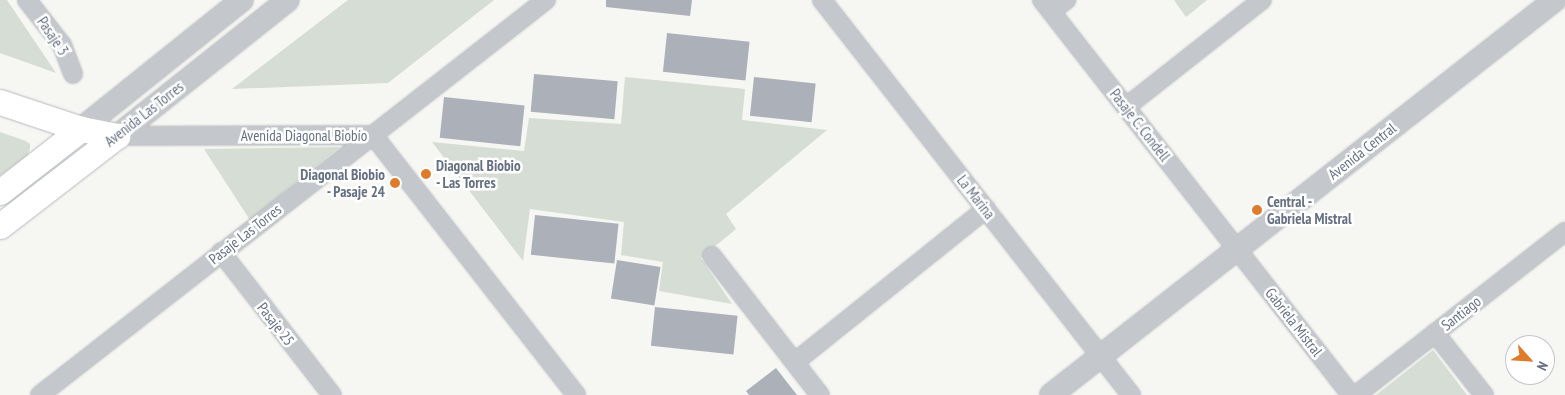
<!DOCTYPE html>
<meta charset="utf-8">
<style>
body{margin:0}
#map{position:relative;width:1565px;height:395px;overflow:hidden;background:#f6f6f3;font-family:"PT Sans Narrow",sans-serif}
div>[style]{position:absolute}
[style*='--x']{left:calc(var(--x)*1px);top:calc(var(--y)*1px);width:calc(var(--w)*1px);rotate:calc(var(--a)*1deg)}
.green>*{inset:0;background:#d6ddd4}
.building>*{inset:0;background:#acb1b9;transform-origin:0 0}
.roads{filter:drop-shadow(0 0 1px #b6babf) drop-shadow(0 0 1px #b6babf)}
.minor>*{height:18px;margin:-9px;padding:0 9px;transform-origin:9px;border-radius:9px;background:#c4c7cb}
.tertiary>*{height:22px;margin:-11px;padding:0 11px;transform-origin:11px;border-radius:11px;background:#c4c7cb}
.secondary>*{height:25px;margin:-12.5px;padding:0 12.5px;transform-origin:12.5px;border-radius:12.5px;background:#fff}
.dots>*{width:14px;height:14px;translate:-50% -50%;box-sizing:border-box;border:2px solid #fff;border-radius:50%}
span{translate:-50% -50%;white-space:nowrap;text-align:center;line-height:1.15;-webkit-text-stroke:5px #fff;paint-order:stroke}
.street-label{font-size:15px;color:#667083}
.poi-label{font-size:15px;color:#667083;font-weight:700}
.left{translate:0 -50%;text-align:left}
.right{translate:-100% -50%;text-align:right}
.north{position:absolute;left:1505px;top:335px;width:50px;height:50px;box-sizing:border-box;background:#fff;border:1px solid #c2c6cd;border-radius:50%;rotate:116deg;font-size:14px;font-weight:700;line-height:20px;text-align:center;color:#667083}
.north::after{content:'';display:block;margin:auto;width:18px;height:22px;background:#de7c2b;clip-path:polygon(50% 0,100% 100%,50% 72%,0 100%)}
</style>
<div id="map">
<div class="green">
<i style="clip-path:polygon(0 0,7px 0,56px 73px,0 53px)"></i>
<i style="clip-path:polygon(348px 0,494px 0,388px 83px,232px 89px)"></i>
<i style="clip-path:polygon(1174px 0,1207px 0,1186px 17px)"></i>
<i style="clip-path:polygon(625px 77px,745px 89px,742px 120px,827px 130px,726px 214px,736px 229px,701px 258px,732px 304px,659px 291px,663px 262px,621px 255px,624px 222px,530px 209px,523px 261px,432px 142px,524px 151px,529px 118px,621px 124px)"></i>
<i style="clip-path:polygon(0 132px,26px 141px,30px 144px,30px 148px,28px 155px,0 176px)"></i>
<i style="clip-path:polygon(340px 147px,250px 220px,204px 149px)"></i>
<i style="clip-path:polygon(1433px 350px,1467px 395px,1376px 395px)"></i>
</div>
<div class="building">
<i style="clip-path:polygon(606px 0,692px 0,690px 16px,606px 7px)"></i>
<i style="left:667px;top:33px;width:83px;height:39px;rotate:6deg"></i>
<i style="left:534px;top:74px;width:84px;height:38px;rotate:5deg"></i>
<i style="left:754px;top:77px;width:62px;height:39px;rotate:6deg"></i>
<i style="left:444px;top:97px;width:81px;height:41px;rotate:6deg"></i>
<i style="left:535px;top:215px;width:84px;height:40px;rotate:6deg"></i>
<i style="left:617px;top:260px;width:44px;height:39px;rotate:9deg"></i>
<i style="left:655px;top:307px;width:83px;height:39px;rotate:6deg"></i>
<i style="clip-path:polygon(776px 368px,797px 395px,749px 395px,746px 391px)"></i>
</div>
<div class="roads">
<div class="minor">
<i style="--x:27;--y:0;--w:57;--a:52.1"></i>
<i style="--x:62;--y:45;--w:31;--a:69"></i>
<i style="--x:822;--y:0;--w:502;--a:51.96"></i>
<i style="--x:1042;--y:0;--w:502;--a:51.96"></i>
<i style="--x:1051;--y:11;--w:19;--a:-36"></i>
<i style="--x:1126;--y:107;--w:173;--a:-38.2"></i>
<i style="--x:117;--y:136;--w:256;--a:-0.2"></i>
<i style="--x:373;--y:135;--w:330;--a:52"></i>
<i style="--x:221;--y:252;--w:181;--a:52.2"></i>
<i style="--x:712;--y:256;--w:176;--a:52.2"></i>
<i style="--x:1435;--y:333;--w:79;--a:51.7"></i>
<i style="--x:795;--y:362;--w:245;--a:-38.7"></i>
<i style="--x:40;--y:395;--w:642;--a:-37.98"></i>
<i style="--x:1356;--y:395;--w:265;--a:-38"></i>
</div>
<div class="tertiary">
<i style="--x:81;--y:129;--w:206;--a:-38.7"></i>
<i style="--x:117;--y:136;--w:218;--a:-38.5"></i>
<i style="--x:1051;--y:395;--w:640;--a:-38.09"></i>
</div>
<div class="secondary">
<i style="--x:0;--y:102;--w:85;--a:18.4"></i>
<i style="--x:81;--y:129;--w:37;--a:11"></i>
<i style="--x:0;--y:192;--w:103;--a:-37.9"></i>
<i style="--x:0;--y:226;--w:148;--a:-37.6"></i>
</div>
</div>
<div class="dots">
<i style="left:426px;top:174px;background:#de7c2b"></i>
<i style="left:395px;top:183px;background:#de7c2b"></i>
<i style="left:1257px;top:210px;background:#de7c2b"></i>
</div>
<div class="street-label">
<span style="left:53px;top:36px;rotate:56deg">Pasaje 3</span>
<span style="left:144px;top:114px;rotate:-38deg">Avenida Las Torres</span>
<span style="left:1140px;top:125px;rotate:52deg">Pasaje C. Condell</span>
<span style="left:304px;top:136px">Avenida Diagonal Biobío</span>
<span style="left:1362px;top:151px;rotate:-38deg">Avenida Central</span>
<span style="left:976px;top:197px;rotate:52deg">La Marina</span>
<span style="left:245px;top:234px;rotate:-38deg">Pasaje Las Torres</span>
<span style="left:1461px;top:313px;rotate:-38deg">Santiago</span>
<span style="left:1294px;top:322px;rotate:52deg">Gabriela Mistral</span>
<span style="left:276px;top:324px;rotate:52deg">Pasaje 25</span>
</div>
<div class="poi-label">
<span class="left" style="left:436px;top:174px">Diagonal Biobio<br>- Las Torres</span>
<span class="right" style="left:385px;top:183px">Diagonal Biobio<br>- Pasaje 24</span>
<span class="left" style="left:1267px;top:210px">Central -<br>Gabriela Mistral</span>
</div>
<div class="north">N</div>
</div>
